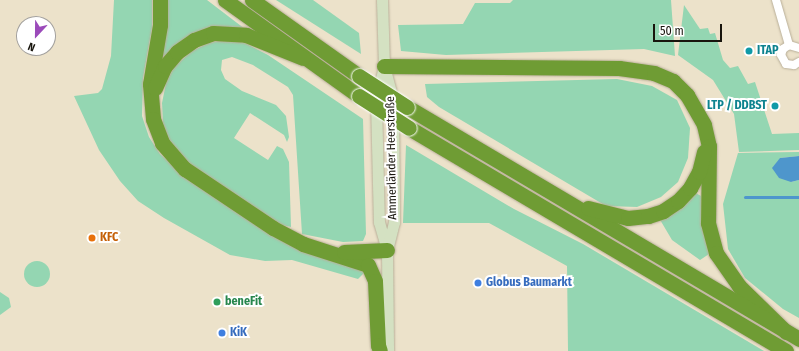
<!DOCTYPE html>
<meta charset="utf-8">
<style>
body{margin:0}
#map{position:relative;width:799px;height:351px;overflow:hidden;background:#ece2ca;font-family:"Fira Sans Condensed",sans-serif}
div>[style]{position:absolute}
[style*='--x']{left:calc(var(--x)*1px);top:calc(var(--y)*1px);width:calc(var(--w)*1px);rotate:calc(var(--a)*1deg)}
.green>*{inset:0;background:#94d6b2}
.round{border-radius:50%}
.water>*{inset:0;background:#4e96cc}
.stream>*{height:3px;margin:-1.5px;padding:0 1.5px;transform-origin:1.5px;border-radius:1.5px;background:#4e96cc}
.roads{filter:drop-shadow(0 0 1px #b9af99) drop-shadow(0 0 1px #b9af99)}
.street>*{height:8px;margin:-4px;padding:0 4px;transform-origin:4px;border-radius:4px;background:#fff}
.secondary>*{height:11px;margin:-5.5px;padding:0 5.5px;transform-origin:5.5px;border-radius:5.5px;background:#d4e1c2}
.highway>*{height:15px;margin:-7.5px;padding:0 7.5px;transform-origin:7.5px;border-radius:7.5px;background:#6f9c34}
.bridges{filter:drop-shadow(0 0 1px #fff) drop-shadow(0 0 1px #fff)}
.highway-bridge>*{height:15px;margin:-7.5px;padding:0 7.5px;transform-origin:7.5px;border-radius:7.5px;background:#6f9c34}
.dots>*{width:11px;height:11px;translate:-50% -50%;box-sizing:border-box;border:2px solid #fff;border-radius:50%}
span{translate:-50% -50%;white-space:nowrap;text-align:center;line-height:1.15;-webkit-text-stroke:4px #fff;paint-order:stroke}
.culture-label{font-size:12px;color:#0d838f;font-weight:700}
.left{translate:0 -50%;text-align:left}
.right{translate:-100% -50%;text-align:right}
.street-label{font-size:12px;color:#18150d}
.food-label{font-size:12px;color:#c56008;font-weight:700}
.shop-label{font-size:12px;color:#366cbe;font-weight:700}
.leisure-label{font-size:12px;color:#27864d;font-weight:700}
.north{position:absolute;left:16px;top:16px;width:40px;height:40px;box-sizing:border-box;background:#fff;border:1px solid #a3a19e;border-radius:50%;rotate:202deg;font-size:11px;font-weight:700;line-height:16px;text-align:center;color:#18150d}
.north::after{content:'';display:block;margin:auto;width:14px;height:18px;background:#9b4aba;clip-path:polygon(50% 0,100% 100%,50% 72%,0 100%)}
.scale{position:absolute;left:653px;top:24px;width:69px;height:18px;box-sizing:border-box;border:2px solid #18150d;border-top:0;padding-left:5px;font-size:12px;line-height:14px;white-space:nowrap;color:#18150d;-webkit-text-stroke:3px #fff;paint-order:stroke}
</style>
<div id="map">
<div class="green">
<i style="clip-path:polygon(114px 0,152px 0,152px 28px,143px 78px,142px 116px,149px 137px,160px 154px,188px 179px,282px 241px,305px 252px,366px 271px,358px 279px,292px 260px,265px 261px,230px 255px,164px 218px,138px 201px,120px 181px,99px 150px,74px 96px,98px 93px,102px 89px,111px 56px)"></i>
<i style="clip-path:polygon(163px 0,207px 0,245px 29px,230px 29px,162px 65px)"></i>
<i style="clip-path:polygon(276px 0,313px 0,359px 33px,361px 54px)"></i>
<i style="clip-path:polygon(513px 0,671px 0,675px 56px,644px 49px,446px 55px,401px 51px,398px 25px,463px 24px,475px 3px,510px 3px)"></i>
<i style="clip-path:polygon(684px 5px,700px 29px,708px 28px,710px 34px,715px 33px,723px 60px,730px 68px,738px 66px,748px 84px,755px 82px,772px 134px,799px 133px,799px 150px,739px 152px,734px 114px,713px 80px,678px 55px)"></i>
<i style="clip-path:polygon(225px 40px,243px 42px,268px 55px,363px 119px,366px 234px,363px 241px,343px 242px,302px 234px,293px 95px,288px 87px,253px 65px,232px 57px,222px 60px,221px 70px,225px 79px,242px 91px,276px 105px,286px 116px,289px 137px,287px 142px,284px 135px,250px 113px,234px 138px,268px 160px,277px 146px,283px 149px,289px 162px,291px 227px,282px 225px,192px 166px,169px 140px,163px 123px,162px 103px,166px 83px,174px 67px,192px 51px,209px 43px)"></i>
<i style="clip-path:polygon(617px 79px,652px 86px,677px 100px,690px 128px,688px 158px,678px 182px,661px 197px,637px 207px,606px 206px,439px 107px,427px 97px,425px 84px)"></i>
<i style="clip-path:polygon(406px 145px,514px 209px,583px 244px,764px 351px,568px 351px,567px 266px,489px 223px,403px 223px)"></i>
<i style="clip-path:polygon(799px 152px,799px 156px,780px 158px,791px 182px,799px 180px,799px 318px,783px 309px,745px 278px,728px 249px,723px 204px,738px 153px)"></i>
<i style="clip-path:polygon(694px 192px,701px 196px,701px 223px,709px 254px,700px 260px,672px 240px,659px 218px)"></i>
<i class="round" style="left:24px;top:261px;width:26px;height:26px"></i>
<i style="clip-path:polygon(0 292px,9px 298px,11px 307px,0 315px)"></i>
</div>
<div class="water">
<i style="clip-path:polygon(799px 156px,799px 180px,791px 182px,779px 178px,772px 168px,780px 158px)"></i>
</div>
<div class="stream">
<i style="--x:745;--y:197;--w:54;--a:0"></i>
</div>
<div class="roads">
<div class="street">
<i style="--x:776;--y:0;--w:47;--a:73.9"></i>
<i style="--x:799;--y:48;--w:10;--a:-163"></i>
<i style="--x:789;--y:45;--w:7;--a:146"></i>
<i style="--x:783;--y:49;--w:6;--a:108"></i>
<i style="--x:781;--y:55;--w:10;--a:61"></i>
<i style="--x:786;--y:64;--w:8;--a:7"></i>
<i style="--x:794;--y:65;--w:6;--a:-31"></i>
</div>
<div class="secondary">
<i style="--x:382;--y:0;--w:66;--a:88.3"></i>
<i style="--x:384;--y:66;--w:37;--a:103"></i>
<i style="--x:376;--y:102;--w:120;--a:88.6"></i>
<i style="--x:379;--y:222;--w:29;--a:74"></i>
<i style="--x:384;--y:66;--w:35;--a:75"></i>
<i style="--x:393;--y:100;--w:122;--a:89.5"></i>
<i style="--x:394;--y:222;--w:29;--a:104"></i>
<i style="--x:387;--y:250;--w:101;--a:89.4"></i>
</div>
<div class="highway">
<i style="--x:160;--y:0;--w:25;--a:90"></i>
<i style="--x:160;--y:25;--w:60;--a:99.6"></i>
<i style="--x:150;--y:84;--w:35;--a:85"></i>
<i style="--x:153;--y:119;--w:26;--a:69"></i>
<i style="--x:162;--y:143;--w:35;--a:49"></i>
<i style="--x:185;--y:169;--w:106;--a:33.8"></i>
<i style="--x:273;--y:228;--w:34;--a:28"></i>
<i style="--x:303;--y:244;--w:68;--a:17.9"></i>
<i style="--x:368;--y:265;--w:17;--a:66"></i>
<i style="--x:375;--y:281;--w:64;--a:87.3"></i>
<i style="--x:378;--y:345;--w:6;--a:72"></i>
<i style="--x:225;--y:0;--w:165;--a:35.6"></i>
<i style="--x:252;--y:0;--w:131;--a:35.4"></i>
<i style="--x:384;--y:66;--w:235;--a:0.5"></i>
<i style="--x:619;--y:68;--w:35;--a:8"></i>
<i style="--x:654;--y:73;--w:21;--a:23"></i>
<i style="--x:673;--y:81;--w:20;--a:45"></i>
<i style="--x:687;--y:95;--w:34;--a:60"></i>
<i style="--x:704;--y:125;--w:22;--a:77"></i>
<i style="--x:709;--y:146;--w:77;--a:90.7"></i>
<i style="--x:708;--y:223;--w:31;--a:75"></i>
<i style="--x:716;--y:253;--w:40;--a:55.1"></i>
<i style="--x:739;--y:286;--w:66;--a:44.4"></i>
<i style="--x:155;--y:88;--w:24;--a:-66"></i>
<i style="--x:165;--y:66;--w:18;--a:-49"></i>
<i style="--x:177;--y:52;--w:21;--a:-35"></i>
<i style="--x:194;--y:40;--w:20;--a:-20"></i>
<i style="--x:213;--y:33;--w:33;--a:3"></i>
<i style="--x:246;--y:35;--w:61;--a:22"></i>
<i style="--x:407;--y:107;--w:456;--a:30.6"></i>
<i style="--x:409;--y:128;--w:438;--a:30.6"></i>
<i style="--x:588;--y:208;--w:41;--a:14"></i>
<i style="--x:628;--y:218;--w:20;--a:-6"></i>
<i style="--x:648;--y:216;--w:16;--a:-18"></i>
<i style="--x:663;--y:211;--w:18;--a:-34"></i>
<i style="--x:678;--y:201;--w:18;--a:-47"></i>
<i style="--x:690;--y:188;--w:18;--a:-61"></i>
<i style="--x:699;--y:172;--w:21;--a:-76"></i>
<i style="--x:344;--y:252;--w:43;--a:-2.7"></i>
</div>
</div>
<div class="bridges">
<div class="highway-bridge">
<i style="--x:359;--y:76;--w:57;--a:32.9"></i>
<i style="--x:359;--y:96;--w:59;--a:32.6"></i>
</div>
</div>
<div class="dots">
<i style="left:749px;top:51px;background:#0f9aa8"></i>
<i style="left:775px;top:106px;background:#0f9aa8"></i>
<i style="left:92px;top:238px;background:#e8710a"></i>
<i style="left:478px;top:283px;background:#3f7fe0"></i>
<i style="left:217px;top:302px;background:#2e9e5b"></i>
<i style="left:222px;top:333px;background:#3f7fe0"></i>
</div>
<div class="culture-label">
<span class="left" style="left:757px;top:51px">ITAP</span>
<span class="right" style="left:767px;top:106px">LTP / DDBST</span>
</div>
<div class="street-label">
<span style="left:392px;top:158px;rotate:-91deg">Ammerländer Heerstraße</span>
</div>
<div class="food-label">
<span class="left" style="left:100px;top:238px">KFC</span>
</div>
<div class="shop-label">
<span class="left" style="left:486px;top:283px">Globus Baumarkt</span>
<span class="left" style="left:230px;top:333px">KiK</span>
</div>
<div class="leisure-label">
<span class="left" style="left:225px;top:302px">beneFit</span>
</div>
<div class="north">N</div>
<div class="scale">50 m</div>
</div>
